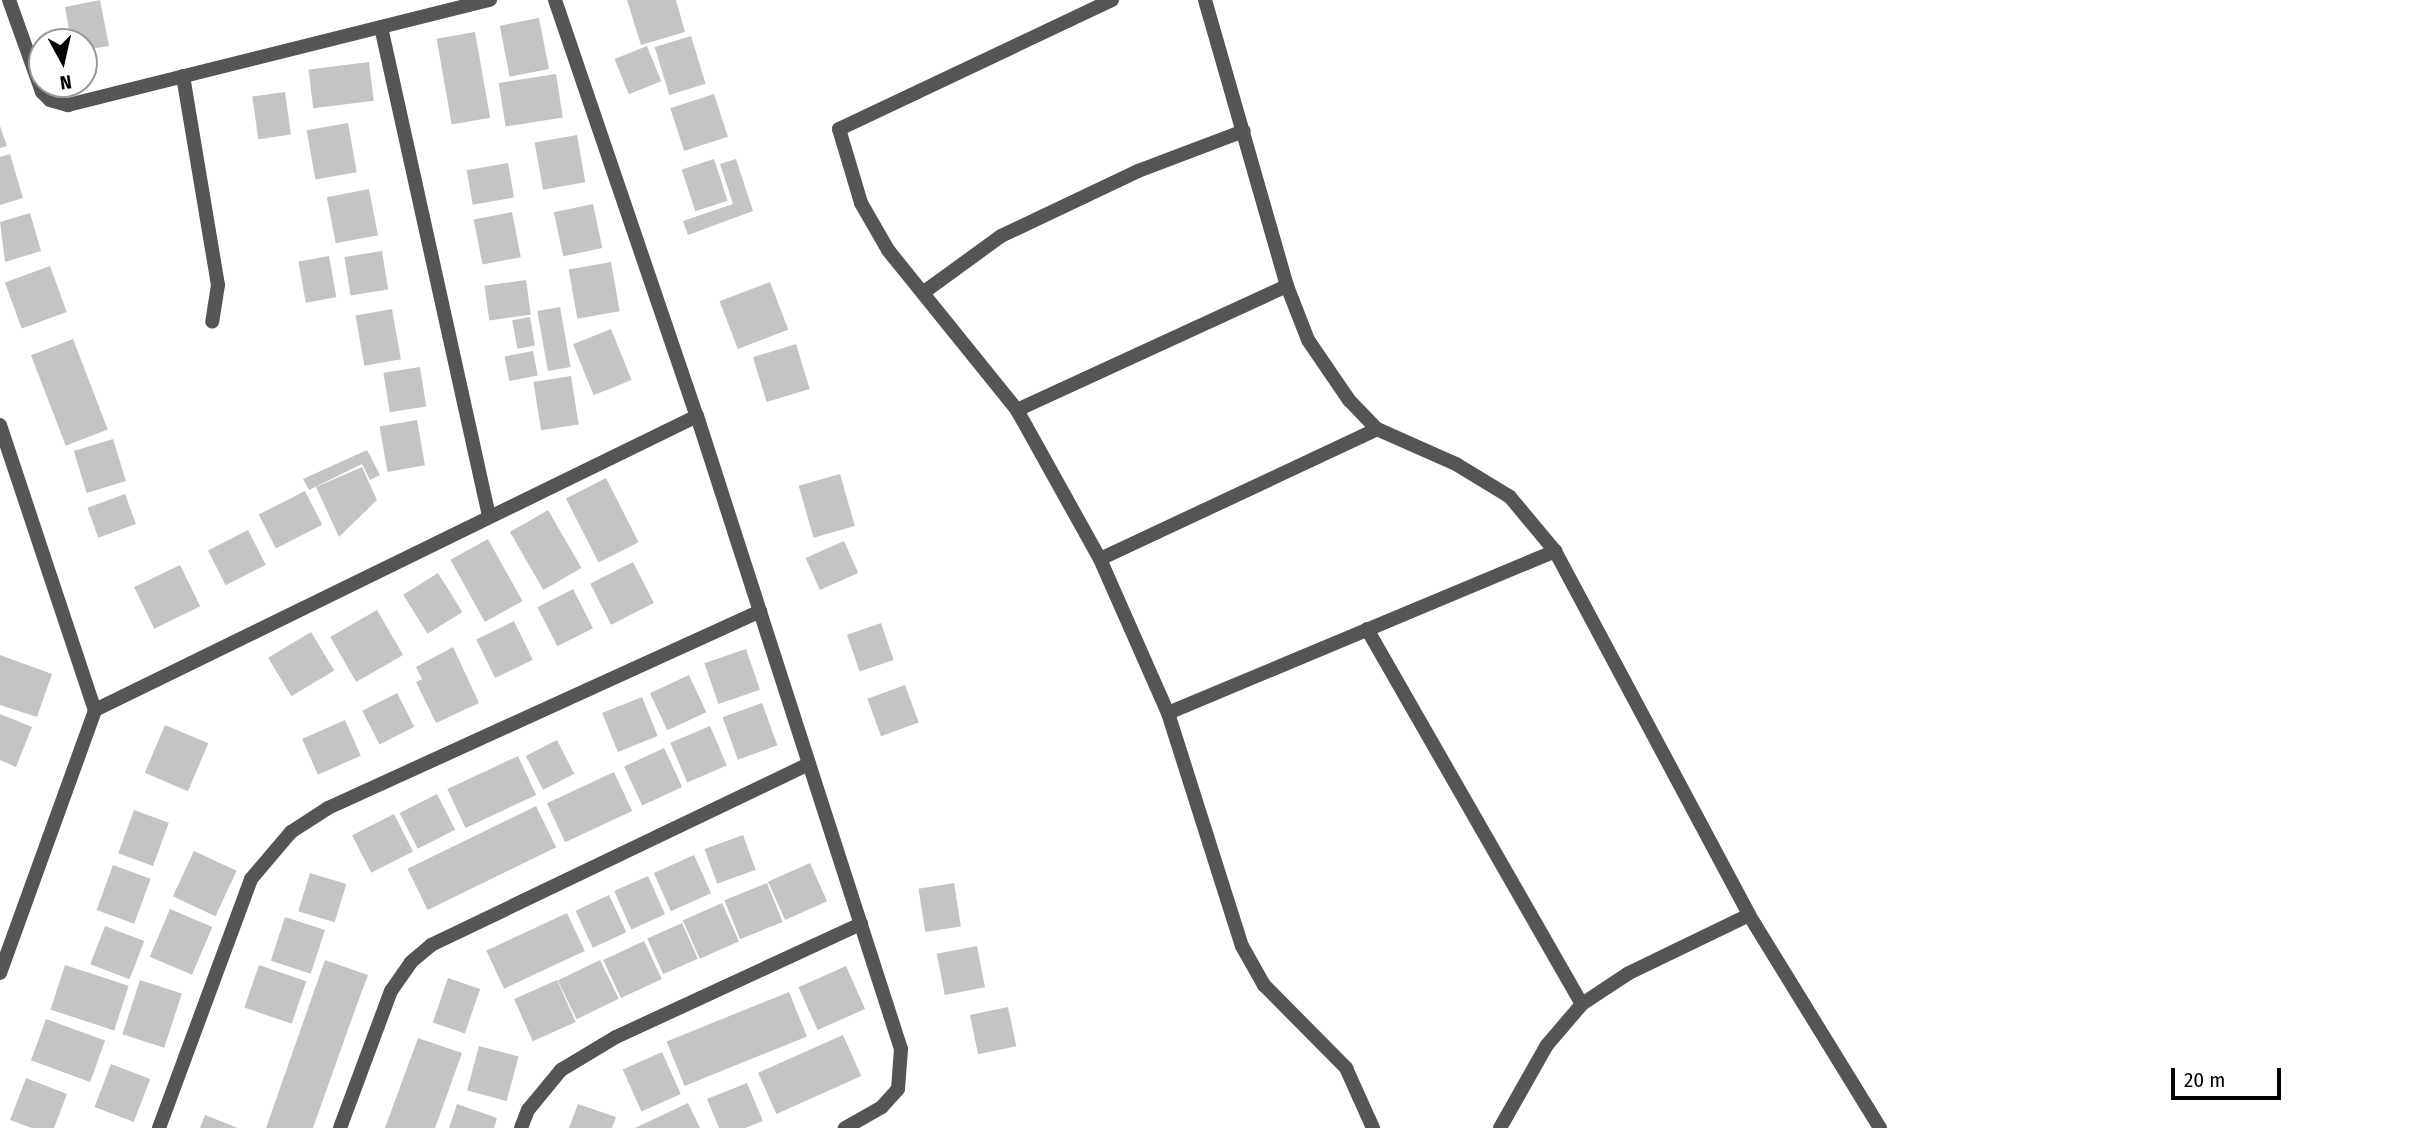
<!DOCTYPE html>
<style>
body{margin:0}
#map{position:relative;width:2426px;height:1128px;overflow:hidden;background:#fff;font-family:"Fira Sans Condensed",sans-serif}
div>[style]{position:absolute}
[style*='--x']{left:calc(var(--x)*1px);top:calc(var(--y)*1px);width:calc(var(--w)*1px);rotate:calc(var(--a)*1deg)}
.building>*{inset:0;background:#c4c4c4;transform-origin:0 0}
.street>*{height:14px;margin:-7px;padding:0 7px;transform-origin:7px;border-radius:7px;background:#555}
span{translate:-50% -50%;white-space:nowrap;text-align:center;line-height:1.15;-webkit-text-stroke:5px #fff;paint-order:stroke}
.north{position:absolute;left:28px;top:28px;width:70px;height:70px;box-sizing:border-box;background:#fff;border:2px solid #999;border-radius:50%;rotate:172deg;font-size:19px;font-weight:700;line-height:28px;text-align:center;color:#000}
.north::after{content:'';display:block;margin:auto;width:24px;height:32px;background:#000;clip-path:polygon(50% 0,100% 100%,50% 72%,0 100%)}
.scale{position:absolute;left:2171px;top:1068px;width:110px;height:32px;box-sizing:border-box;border:4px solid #000;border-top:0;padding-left:9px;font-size:21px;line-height:24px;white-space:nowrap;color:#000;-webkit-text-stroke:5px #fff;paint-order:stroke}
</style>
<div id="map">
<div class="building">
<i style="clip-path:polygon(100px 0,109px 46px,84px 50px,84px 42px,71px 42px,65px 7px)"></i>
<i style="clip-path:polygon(627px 0,676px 0,685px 32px,641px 45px)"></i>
<i style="left:539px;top:18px;width:52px;height:40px;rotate:79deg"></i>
<i style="left:475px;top:32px;width:87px;height:39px;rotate:80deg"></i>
<i style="left:691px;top:36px;width:50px;height:38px;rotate:73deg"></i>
<i style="left:647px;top:46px;width:38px;height:35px;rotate:68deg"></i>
<i style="left:369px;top:62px;width:39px;height:61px;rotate:83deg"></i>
<i style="left:556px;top:74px;width:44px;height:58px;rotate:81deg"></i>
<i style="left:285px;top:92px;width:43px;height:33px;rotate:82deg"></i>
<i style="left:714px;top:94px;width:45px;height:46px;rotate:72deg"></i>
<i style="left:348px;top:123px;width:50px;height:42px;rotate:80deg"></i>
<i style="clip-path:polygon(0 126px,7px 146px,0 148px)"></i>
<i style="left:577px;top:135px;width:48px;height:43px;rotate:80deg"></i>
<i style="clip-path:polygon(10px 154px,23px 198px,0 205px,0 157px)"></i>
<i style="left:714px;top:159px;width:44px;height:34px;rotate:72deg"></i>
<i style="clip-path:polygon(736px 159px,753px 211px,688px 235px,683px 221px,733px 204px,720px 164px)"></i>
<i style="left:508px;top:163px;width:35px;height:42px;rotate:80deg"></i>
<i style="left:369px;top:189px;width:47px;height:43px;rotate:79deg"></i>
<i style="left:593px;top:204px;width:45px;height:40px;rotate:78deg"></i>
<i style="left:512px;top:212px;width:46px;height:39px;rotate:79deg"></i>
<i style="clip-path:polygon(30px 213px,41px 251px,5px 262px,0 222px)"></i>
<i style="left:382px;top:251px;width:39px;height:38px;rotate:81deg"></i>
<i style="left:329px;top:256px;width:42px;height:31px;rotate:80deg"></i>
<i style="left:611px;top:262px;width:50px;height:43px;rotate:80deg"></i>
<i style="left:50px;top:266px;width:49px;height:48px;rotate:70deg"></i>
<i style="left:526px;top:280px;width:35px;height:42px;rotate:82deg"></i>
<i style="left:770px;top:282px;width:51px;height:54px;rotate:69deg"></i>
<i style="left:560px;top:307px;width:61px;height:23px;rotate:80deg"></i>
<i style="left:392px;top:309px;width:51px;height:37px;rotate:80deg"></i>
<i style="left:530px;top:317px;width:29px;height:18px;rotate:80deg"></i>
<i style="left:611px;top:329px;width:55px;height:41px;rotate:68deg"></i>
<i style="left:73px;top:339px;width:97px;height:45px;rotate:69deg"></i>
<i style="left:796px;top:344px;width:47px;height:45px;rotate:73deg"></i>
<i style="left:533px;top:351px;width:25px;height:29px;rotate:79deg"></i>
<i style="left:420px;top:367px;width:40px;height:37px;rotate:81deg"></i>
<i style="left:571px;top:376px;width:49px;height:38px;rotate:81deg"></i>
<i style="left:417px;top:420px;width:46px;height:38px;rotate:80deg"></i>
<i style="left:113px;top:439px;width:44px;height:41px;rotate:73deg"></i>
<i style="clip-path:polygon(367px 450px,380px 475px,370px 480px,362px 464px,309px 490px,303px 479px)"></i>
<i style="clip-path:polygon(362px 467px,377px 500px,339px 537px,316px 487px)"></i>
<i style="left:840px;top:474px;width:54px;height:43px;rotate:74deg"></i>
<i style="left:606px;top:478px;width:72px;height:45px;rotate:63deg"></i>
<i style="left:305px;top:491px;width:38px;height:52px;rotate:63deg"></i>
<i style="left:125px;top:494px;width:32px;height:40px;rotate:70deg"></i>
<i style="left:548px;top:510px;width:67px;height:44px;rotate:60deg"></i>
<i style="left:248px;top:530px;width:39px;height:45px;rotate:63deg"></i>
<i style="left:488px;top:539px;width:71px;height:43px;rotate:61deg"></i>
<i style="left:844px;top:541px;width:35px;height:42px;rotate:66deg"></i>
<i style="left:633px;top:562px;width:46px;height:48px;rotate:63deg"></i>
<i style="left:180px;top:565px;width:46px;height:51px;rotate:64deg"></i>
<i style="left:438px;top:573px;width:46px;height:41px;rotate:58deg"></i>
<i style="left:573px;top:589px;width:44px;height:40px;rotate:63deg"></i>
<i style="left:377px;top:610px;width:52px;height:54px;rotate:60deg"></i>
<i style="left:514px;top:621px;width:43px;height:42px;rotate:64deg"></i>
<i style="left:881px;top:623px;width:39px;height:36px;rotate:71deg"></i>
<i style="left:311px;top:632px;width:45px;height:50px;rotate:59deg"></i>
<i style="clip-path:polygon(453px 647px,479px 703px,436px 723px,416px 682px,422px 679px,416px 667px)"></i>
<i style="left:746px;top:649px;width:43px;height:44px;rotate:71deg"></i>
<i style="clip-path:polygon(0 655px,52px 674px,37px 717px,0 705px)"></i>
<i style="left:689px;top:675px;width:41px;height:43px;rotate:65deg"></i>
<i style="left:905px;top:685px;width:40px;height:40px;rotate:70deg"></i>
<i style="left:397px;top:693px;width:38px;height:39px;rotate:63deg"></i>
<i style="left:642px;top:697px;width:42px;height:43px;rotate:68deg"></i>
<i style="left:762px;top:703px;width:45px;height:42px;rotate:70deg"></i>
<i style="clip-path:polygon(0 714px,32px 727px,16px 767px,0 760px)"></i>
<i style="left:345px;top:720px;width:39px;height:47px;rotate:66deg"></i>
<i style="left:165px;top:725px;width:47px;height:52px;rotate:23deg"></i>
<i style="left:710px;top:726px;width:43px;height:43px;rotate:67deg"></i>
<i style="left:557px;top:740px;width:38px;height:35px;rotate:63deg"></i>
<i style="left:664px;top:748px;width:43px;height:44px;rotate:65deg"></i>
<i style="left:518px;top:756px;width:43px;height:78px;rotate:65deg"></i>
<i style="left:614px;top:772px;width:43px;height:74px;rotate:65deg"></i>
<i style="left:437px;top:794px;width:40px;height:42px;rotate:63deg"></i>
<i style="left:536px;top:806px;width:46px;height:143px;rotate:64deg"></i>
<i style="left:134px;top:810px;width:37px;height:46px;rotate:20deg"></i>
<i style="left:394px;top:814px;width:42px;height:47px;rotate:63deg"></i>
<i style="left:743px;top:835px;width:37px;height:41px;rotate:70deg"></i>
<i style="left:194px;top:851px;width:47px;height:50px;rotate:25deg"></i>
<i style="left:694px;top:855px;width:42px;height:44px;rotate:66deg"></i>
<i style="left:810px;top:863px;width:42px;height:46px;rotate:66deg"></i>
<i style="left:113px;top:865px;width:40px;height:48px;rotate:20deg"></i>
<i style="left:310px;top:873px;width:38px;height:40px;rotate:17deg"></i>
<i style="left:648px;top:876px;width:42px;height:37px;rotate:66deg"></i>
<i style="left:767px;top:883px;width:42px;height:46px;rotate:68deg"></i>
<i style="left:954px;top:883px;width:44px;height:36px;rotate:81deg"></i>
<i style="left:609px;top:895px;width:41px;height:37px;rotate:65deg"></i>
<i style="left:722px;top:903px;width:42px;height:43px;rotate:66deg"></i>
<i style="left:170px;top:909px;width:46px;height:52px;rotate:23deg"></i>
<i style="left:567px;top:913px;width:42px;height:89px;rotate:65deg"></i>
<i style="left:285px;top:917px;width:42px;height:46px;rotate:18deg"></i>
<i style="left:682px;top:923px;width:39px;height:38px;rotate:66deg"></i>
<i style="left:105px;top:926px;width:42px;height:41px;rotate:21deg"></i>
<i style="left:644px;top:941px;width:42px;height:45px;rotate:65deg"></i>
<i style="left:977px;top:946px;width:42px;height:41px;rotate:79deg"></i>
<i style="clip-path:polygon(325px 960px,368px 975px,351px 1021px,313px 1128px,266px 1128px)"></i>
<i style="left:600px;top:960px;width:43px;height:47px;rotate:64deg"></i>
<i style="left:65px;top:965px;width:67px;height:47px;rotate:18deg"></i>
<i style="left:259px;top:965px;width:50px;height:45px;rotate:19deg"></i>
<i style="left:846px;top:966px;width:47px;height:52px;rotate:66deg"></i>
<i style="left:448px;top:978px;width:34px;height:47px;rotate:19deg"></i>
<i style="left:140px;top:980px;width:44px;height:57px;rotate:18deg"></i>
<i style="left:557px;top:980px;width:46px;height:47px;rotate:66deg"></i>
<i style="left:789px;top:992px;width:48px;height:132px;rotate:68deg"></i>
<i style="left:1008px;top:1007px;width:40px;height:39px;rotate:78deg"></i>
<i style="left:46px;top:1019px;width:63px;height:44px;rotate:20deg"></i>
<i style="left:843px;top:1035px;width:45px;height:93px;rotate:66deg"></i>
<i style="clip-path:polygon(418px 1038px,462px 1053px,447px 1095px,435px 1128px,385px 1128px)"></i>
<i style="left:479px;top:1046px;width:41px;height:46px;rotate:15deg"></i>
<i style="left:662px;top:1052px;width:46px;height:43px;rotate:66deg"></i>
<i style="left:111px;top:1064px;width:42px;height:46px;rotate:21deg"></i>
<i style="clip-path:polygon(26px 1078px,67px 1094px,54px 1128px,32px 1128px,10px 1120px)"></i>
<i style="clip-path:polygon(747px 1083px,763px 1121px,745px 1128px,719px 1128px,707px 1099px)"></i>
<i style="clip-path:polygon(688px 1103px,700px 1128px,635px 1128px)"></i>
<i style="clip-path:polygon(457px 1104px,497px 1118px,494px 1128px,449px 1128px)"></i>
<i style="clip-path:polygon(578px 1104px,616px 1117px,612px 1128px,569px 1128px)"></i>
<i style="clip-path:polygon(205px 1115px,238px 1128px,200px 1128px)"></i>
</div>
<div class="street">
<i style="--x:9;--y:0;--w:98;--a:70.3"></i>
<i style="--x:42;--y:92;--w:11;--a:45"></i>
<i style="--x:50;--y:100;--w:19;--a:16"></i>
<i style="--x:68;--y:105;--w:435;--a:-14"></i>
<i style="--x:555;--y:0;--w:440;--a:71.2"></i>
<i style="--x:697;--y:416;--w:665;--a:72.14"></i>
<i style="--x:901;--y:1049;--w:40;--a:94.3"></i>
<i style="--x:898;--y:1089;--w:24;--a:132"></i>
<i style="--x:882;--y:1107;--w:43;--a:150.4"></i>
<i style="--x:1112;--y:0;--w:302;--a:154.7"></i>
<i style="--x:839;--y:129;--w:77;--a:73.4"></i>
<i style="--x:861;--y:203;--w:54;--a:60.1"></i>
<i style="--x:888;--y:250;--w:206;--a:51.1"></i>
<i style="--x:1017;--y:410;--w:171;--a:60.9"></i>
<i style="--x:1100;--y:559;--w:168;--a:66.2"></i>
<i style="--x:1168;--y:713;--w:244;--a:72.4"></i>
<i style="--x:1242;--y:946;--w:45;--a:60.6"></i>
<i style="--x:1264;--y:985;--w:117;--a:45.3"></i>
<i style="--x:1346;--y:1068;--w:66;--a:65.8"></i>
<i style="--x:1205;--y:0;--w:298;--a:74"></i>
<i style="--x:1287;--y:286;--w:58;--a:68.7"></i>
<i style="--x:1308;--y:340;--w:73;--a:55.7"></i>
<i style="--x:1349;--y:400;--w:40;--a:46"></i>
<i style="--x:1377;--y:429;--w:86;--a:23.9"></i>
<i style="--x:1456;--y:464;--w:63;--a:31.4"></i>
<i style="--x:1510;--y:497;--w:70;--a:50.2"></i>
<i style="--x:1555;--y:551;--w:412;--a:61.9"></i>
<i style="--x:1749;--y:915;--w:250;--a:58.4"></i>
<i style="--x:381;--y:27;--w:501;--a:77.55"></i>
<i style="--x:183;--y:76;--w:212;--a:80.5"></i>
<i style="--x:218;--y:285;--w:37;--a:99"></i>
<i style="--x:924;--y:292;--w:95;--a:-36"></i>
<i style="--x:1001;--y:236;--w:152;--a:-25.4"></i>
<i style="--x:1138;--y:171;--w:113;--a:-20.7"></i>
<i style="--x:1017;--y:410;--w:297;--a:-24.7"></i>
<i style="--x:0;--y:425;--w:300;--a:71.6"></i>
<i style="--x:1100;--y:559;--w:306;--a:-25.1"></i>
<i style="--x:1367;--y:629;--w:432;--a:60.2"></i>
<i style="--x:1168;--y:713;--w:420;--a:-22.7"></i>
<i style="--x:0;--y:973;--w:280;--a:-70.1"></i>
<i style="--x:95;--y:710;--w:670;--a:-26.03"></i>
<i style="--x:159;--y:1128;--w:265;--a:-69.7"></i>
<i style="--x:251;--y:879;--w:62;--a:-49.6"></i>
<i style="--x:291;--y:832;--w:44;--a:-33"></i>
<i style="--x:328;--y:808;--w:475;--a:-24.5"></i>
<i style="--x:340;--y:1128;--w:146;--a:-69.6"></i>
<i style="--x:391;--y:991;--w:35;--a:-55"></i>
<i style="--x:411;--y:962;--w:26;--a:-40"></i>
<i style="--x:431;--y:945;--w:419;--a:-25.6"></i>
<i style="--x:521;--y:1128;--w:19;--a:-69"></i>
<i style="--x:528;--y:1110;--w:52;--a:-50.5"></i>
<i style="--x:561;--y:1070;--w:64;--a:-31"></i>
<i style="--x:616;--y:1037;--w:270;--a:-24.8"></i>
<i style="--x:1500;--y:1128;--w:95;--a:-60.5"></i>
<i style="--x:1547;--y:1045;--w:54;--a:-49.5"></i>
<i style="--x:1582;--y:1004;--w:56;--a:-33.4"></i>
<i style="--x:1629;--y:973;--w:133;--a:-25.8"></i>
</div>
<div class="north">N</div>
<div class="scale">20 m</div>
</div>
